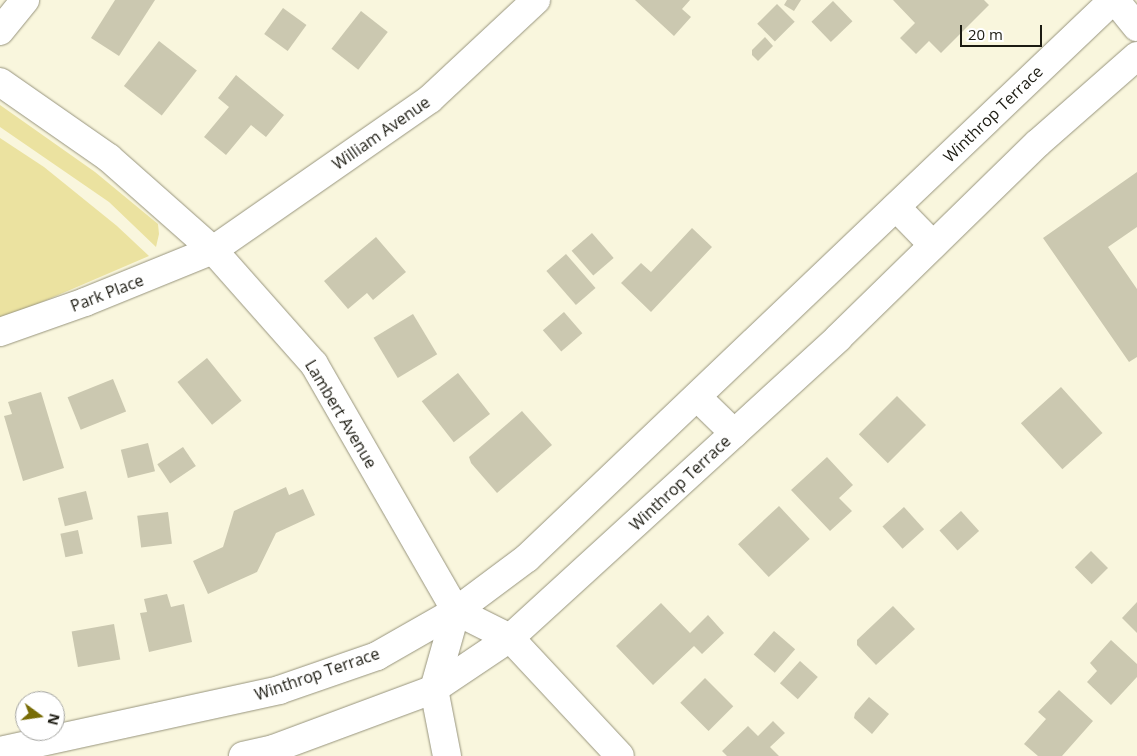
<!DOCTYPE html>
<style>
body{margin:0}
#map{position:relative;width:1137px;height:756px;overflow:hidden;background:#f9f6dd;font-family:"Open Sans",sans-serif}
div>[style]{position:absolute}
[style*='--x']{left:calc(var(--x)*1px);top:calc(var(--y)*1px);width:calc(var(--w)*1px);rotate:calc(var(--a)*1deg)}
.green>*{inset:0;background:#ebe2a0}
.building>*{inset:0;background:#cbc8b0;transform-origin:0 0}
.roads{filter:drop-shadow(0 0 1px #97947d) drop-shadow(0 0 1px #97947d)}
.minor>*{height:28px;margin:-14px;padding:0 14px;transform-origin:14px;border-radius:14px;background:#fff}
.tertiary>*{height:28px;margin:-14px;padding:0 14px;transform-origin:14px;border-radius:14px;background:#fff}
span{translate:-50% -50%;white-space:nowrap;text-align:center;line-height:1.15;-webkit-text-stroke:4px #fff;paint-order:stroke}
.street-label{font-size:16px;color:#1c1b12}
.north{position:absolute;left:15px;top:691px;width:50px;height:50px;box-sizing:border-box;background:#fff;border:1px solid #a4a4a0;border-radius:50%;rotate:104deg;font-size:14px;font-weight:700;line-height:20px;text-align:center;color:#1c1b12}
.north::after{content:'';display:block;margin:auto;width:18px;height:22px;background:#786c05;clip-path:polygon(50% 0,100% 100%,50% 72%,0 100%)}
.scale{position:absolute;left:960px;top:25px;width:82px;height:22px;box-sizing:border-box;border:2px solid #1c1b12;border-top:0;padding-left:6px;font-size:15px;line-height:18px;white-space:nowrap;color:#1c1b12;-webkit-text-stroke:4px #fff;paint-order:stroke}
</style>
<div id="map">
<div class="green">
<i style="clip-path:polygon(0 105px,95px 172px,158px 224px,159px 234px,156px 247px,109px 202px,0 127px)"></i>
<i style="clip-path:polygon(0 138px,44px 167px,117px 226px,149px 256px,14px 314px,0 317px)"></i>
</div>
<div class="building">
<i style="clip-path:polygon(115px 0,155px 0,119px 56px,91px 38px)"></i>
<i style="clip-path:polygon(635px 0,690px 0,682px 9px,691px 17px,674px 36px)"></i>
<i style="clip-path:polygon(787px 0,801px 0,794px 11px,784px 5px)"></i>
<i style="clip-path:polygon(893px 0,984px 0,989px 5px,941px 53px,929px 41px,916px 54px,900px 38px,915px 23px)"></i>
<i style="left:833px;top:1px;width:28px;height:30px;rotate:46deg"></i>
<i style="left:777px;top:4px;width:25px;height:28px;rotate:45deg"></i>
<i style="left:283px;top:8px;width:29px;height:32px;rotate:36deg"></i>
<i style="left:361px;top:11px;width:34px;height:48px;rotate:38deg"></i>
<i style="clip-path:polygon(765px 37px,773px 46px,758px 61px,752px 55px,752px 50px)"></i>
<i style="left:159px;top:41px;width:48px;height:57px;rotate:38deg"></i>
<i style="clip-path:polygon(236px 75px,284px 115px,266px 137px,251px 125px,226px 155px,204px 137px,229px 107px,218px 98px)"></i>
<i style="clip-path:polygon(1137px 172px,1137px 227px,1108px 247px,1137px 289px,1137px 357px,1129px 362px,1043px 238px)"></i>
<i style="clip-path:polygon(692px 228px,712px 247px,651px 312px,621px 283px,641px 263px,651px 272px)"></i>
<i style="left:592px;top:233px;width:33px;height:27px;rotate:49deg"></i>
<i style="clip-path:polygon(376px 237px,406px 272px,373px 300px,367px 293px,348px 309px,324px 281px)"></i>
<i style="left:566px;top:254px;width:45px;height:26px;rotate:49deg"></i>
<i style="left:564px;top:312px;width:28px;height:28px;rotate:49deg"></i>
<i style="left:413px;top:314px;width:47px;height:46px;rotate:59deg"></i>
<i style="left:207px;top:358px;width:55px;height:38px;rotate:51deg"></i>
<i style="left:458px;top:373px;width:52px;height:46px;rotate:52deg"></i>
<i style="left:113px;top:379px;width:35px;height:49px;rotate:68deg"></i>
<i style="left:1061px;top:387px;width:62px;height:54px;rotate:48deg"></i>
<i style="clip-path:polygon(41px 392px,64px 468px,23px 481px,4px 416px,12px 414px,8px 402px)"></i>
<i style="left:897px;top:396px;width:41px;height:54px;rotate:45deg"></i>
<i style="clip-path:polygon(522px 411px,552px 445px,497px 493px,471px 463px,469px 457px)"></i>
<i style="left:148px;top:443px;width:29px;height:28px;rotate:76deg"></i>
<i style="left:183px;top:447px;width:23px;height:31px;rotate:56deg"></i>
<i style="clip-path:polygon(827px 457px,853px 485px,839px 498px,852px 511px,830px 531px,791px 490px)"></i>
<i style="clip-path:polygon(286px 487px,289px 495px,303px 489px,315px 515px,276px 533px,257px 572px,208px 594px,193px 561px,223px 547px,234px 511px)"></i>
<i style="left:86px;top:491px;width:29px;height:29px;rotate:76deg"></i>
<i style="left:779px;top:506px;width:45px;height:56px;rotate:47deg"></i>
<i style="left:904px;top:507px;width:30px;height:29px;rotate:48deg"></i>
<i style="left:961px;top:511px;width:27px;height:29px;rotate:48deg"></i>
<i style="left:168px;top:512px;width:32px;height:31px;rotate:83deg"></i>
<i style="left:78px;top:530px;width:24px;height:18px;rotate:78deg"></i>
<i style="left:1091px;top:551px;width:24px;height:23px;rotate:45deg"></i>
<i style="clip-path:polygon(167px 594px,171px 607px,184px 604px,192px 642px,149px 652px,140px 613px,147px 612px,144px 599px)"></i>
<i style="clip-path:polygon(1137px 602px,1137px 633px,1122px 618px)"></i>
<i style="clip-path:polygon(661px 603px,690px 633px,708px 615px,724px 633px,702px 654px,694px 646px,653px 685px,616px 646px)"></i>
<i style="clip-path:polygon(893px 606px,915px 629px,876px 665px,857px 645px,857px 640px)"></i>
<i style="left:114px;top:624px;width:36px;height:43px;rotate:80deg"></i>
<i style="left:774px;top:631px;width:28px;height:31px;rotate:41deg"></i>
<i style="clip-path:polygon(1111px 640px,1137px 664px,1137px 677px,1111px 705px,1087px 682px,1097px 671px,1090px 663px)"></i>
<i style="left:800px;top:661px;width:24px;height:30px;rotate:42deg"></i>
<i style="left:705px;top:678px;width:40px;height:35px;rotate:45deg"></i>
<i style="clip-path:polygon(1059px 690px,1093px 721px,1062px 756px,1038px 756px,1024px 744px,1046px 719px,1038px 712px)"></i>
<i style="clip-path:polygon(869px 697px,889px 714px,872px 734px,854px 718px,855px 713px)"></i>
<i style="clip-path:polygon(773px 721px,785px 733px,770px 747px,779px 756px,727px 756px,722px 751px,748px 726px,758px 736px)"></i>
</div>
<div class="roads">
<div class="minor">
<i style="--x:0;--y:31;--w:40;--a:-51"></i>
<i style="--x:0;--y:82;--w:133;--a:34.9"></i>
<i style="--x:109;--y:158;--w:139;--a:41.5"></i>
<i style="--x:213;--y:250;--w:152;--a:48.5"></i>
<i style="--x:314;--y:364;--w:285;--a:60.1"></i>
<i style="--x:456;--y:611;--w:60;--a:26.6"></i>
<i style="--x:510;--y:638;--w:161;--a:47"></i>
<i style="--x:0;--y:332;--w:90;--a:-19.4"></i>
<i style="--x:85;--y:302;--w:138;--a:-22.1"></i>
<i style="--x:213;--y:250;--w:264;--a:-34.8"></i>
<i style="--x:430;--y:99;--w:145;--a:-43"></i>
<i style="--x:447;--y:756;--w:68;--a:-101"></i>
<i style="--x:434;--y:689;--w:81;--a:-74.2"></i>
</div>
<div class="tertiary">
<i style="--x:1115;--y:0;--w:35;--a:51"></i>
<i style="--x:896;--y:207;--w:53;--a:45.8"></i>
<i style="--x:697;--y:397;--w:52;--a:44.2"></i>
<i style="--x:0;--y:751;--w:286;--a:-12.3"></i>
<i style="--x:279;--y:690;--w:104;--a:-19.1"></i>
<i style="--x:377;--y:656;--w:91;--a:-29.7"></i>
<i style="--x:456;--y:611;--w:89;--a:-36.7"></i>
<i style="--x:527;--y:558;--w:809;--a:-43.6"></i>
<i style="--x:243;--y:756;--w:31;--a:-13"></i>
<i style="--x:273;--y:749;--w:172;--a:-20.4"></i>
<i style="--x:434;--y:689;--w:92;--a:-33.9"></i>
<i style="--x:510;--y:638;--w:445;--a:-42.4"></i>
<i style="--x:838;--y:338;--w:279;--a:-44.3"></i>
<i style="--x:1038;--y:143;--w:132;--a:-41.3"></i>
</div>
</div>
<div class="street-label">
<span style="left:993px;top:114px;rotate:-44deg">Winthrop Terrace</span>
<span style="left:381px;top:133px;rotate:-35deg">William Avenue</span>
<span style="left:107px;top:293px;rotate:-21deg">Park Place</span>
<span style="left:341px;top:414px;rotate:59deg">Lambert Avenue</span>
<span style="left:680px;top:483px;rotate:-43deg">Winthrop Terrace</span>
<span style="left:317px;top:674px;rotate:-19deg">Winthrop Terrace</span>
</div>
<div class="north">N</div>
<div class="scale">20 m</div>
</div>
